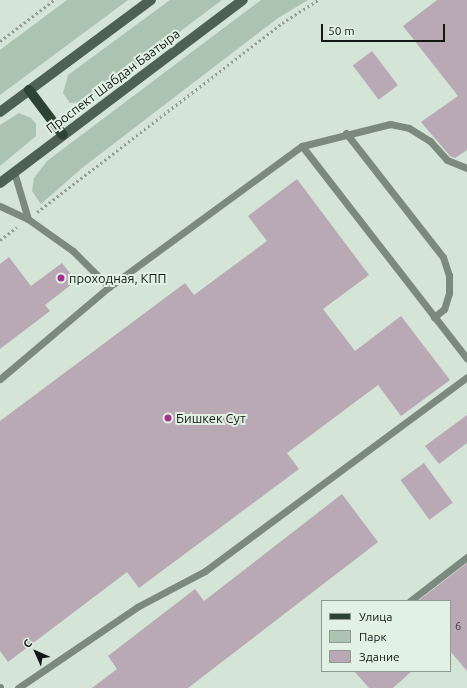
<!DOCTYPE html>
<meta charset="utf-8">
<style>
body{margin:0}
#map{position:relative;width:467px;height:688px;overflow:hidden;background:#d4e4d7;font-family:Ubuntu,sans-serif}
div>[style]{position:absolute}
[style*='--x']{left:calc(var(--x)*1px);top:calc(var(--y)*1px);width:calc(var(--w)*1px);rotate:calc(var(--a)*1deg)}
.green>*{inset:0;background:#acc3b1}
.building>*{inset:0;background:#b9a9b5;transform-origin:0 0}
.path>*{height:2.5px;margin-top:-1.25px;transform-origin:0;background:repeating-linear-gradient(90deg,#919d94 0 2px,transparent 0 5px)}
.lane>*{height:7px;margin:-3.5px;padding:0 3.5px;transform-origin:3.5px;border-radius:3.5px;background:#7c897f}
.secondary>*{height:10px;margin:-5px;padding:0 5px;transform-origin:5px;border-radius:5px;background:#4e6152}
.primary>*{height:10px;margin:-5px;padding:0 5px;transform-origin:5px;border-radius:5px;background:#2d4433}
.dots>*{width:11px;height:11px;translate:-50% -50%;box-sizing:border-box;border:2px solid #e1f1e4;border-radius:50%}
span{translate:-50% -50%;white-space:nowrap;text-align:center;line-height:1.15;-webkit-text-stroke:4px #e1f1e4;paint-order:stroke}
.number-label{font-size:11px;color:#3c3c3c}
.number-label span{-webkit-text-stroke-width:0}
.street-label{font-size:13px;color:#121814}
.poi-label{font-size:13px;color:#121814}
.left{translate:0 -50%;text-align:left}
.legend{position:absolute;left:321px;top:600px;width:130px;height:72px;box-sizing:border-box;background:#e1f1e4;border:1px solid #8e9a91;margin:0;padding:5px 7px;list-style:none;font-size:12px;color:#121814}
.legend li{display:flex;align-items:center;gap:8px;height:20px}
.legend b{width:20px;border:1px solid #8e9a91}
.north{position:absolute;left:16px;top:632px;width:40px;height:40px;-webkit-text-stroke:3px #e1f1e4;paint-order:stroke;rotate:315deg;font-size:11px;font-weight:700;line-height:16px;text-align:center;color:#121814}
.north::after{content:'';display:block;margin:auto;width:14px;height:18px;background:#121814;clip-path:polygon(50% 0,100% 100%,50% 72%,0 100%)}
.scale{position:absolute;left:321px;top:24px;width:124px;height:18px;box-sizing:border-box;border:2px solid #121814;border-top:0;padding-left:5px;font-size:12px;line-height:14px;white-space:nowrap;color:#121814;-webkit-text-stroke:3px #e1f1e4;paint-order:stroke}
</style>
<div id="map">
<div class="green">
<i style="clip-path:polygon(67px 0,128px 0,0 95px,0 50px)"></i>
<i style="clip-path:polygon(170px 0,222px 0,86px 102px,70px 103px,63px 93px,68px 75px)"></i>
<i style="clip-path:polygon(261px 0,308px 0,278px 18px,82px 168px,41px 204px,32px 191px,34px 178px,47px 161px)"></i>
<i style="clip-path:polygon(19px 113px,31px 118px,36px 124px,36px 136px,0 166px,0 125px)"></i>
</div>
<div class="building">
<i style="clip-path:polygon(437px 0,467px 0,467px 150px,455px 158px,450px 156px,421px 122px,458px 96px,403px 26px)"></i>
<i style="left:372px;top:51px;width:43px;height:24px;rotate:53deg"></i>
<i style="clip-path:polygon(297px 179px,369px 275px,323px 309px,355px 351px,401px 316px,450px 380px,401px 416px,378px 385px,287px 453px,299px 469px,139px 588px,127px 572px,8px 662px,0 651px,0 421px,185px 283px,194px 295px,267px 241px,248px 216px)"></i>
<i style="clip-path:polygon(9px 257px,31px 286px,62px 263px,76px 281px,45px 305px,50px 311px,0 349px,0 264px)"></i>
<i style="clip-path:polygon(467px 415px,467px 443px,439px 464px,425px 446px)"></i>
<i style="left:424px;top:463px;width:49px;height:29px;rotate:54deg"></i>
<i style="clip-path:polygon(342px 494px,378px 542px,188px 688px,92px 688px,117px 669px,108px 656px,195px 589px,204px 601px)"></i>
<i style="clip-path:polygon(467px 563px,467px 671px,450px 651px,450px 601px,418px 601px)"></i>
<i style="clip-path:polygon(354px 671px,412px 671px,393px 688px,369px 688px)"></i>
</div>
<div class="path">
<i style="--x:0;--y:41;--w:68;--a:-37.2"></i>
<i style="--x:37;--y:212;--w:309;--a:-37.6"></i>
<i style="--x:282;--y:23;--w:43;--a:-32.6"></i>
<i style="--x:0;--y:240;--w:21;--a:-37"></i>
</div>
<div class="lane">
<i style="--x:346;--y:133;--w:157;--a:52"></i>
<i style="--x:443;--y:257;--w:19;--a:72"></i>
<i style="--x:449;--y:275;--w:18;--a:90"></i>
<i style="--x:449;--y:293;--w:17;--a:107"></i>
<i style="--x:444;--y:309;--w:13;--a:141"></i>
<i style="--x:302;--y:146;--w:269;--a:52.2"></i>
<i style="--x:14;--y:172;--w:49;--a:73.4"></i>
<i style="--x:0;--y:206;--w:31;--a:25"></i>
<i style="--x:28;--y:219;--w:55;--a:35.4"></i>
<i style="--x:73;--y:251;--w:51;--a:45"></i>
<i style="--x:109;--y:287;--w:239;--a:-36.2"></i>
<i style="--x:302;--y:146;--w:91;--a:-14"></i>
<i style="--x:390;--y:124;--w:19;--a:12"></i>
<i style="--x:409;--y:128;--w:25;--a:32"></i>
<i style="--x:430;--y:141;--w:25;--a:48"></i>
<i style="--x:447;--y:160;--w:22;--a:22"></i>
<i style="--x:0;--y:379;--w:143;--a:-40.2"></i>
<i style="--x:410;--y:601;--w:72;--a:-37.7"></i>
<i style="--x:0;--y:687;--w:1;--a:90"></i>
<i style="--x:18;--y:688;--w:144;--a:-34.2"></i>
<i style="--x:137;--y:607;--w:77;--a:-27.9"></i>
<i style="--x:205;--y:571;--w:326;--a:-36.5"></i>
</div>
<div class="secondary">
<i style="--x:0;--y:112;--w:188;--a:-36.6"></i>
<i style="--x:0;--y:183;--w:304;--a:-37"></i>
</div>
<div class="primary">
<i style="--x:29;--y:90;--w:56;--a:52.9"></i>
</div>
<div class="dots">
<i style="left:61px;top:278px;background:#a3328e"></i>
<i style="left:168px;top:418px;background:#a3328e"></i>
</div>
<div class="number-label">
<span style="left:458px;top:626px">6</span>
</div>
<div class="street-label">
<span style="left:113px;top:81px;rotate:-37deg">Проспект Шабдан Баатыра</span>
</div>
<div class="poi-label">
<span class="left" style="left:69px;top:278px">проходная, КПП</span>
<span class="left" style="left:176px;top:418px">Бишкек Сут</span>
</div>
<ul class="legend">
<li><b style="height:5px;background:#2d4433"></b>Улица</li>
<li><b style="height:11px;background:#acc3b1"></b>Парк</li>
<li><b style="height:11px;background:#b9a9b5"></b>Здание</li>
</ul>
<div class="north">С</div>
<div class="scale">50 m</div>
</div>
